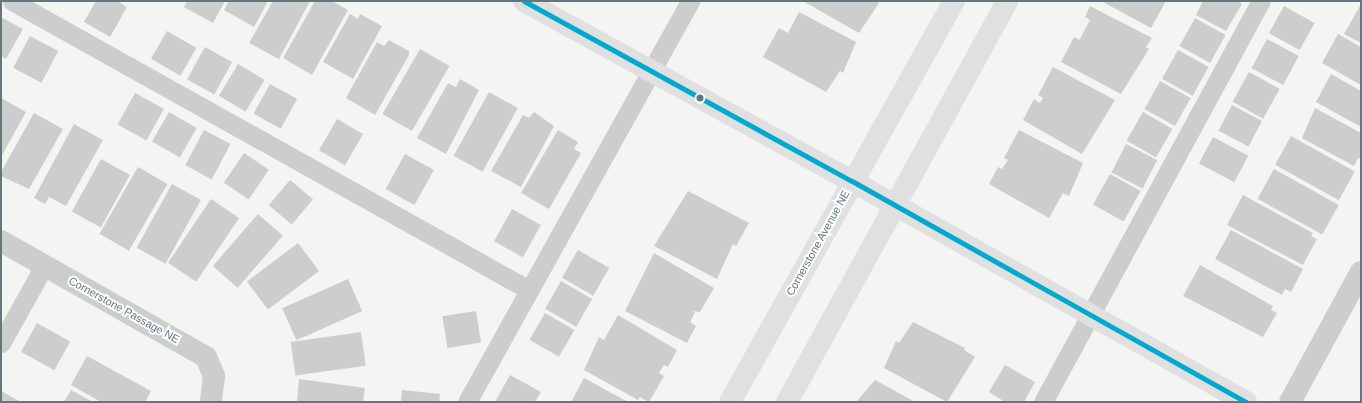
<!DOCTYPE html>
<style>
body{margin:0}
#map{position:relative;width:1362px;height:403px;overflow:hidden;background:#f4f4f2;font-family:Helvetica,sans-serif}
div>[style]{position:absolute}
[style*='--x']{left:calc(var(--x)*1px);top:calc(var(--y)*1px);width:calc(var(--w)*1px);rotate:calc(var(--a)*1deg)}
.building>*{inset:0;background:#cccecd;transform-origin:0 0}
.lane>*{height:19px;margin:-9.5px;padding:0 9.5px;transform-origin:9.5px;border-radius:9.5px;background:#cccdcd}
.street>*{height:22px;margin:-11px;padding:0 11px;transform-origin:11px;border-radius:11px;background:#cccdcd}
.secondary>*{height:22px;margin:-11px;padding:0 11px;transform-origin:11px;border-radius:11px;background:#e0e0e1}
.bus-1>*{height:5px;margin:-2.5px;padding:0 2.5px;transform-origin:2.5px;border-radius:2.5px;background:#00a9ce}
.dots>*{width:11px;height:11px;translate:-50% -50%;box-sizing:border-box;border:2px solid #fff;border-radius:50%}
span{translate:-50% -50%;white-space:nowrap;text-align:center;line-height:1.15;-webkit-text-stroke:4px #fff;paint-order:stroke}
.street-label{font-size:11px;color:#657581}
.frame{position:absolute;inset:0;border:2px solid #657581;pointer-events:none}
</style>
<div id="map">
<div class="building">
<i style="clip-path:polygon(96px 1px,117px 1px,127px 7px,110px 37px,84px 22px)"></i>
<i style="clip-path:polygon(187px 1px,225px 1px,213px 23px,184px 7px)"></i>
<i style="clip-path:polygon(229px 1px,268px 1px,254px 27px,224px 10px)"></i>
<i style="clip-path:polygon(273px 1px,310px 1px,279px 59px,249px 43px)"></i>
<i style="clip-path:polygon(315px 1px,332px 1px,348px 10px,312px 75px,283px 58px)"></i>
<i style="clip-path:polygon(803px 1px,877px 1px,879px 3px,859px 33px)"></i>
<i style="clip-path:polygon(1101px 1px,1166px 1px,1151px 28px)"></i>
<i style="clip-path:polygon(1203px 1px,1237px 1px,1242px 4px,1226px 31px,1196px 15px)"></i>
<i style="clip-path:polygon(1361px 4px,1361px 43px,1344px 34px)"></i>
<i style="clip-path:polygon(1090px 6px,1152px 38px,1146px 47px,1149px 49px,1121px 94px,1061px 62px,1074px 37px,1079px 40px,1081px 37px,1090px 20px,1085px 17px)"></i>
<i style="left:1284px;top:6px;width:35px;height:31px;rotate:29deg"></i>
<i style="clip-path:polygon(799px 12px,856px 42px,843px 73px,840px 71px,826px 92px,763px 57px,779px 28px,788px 33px)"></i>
<i style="clip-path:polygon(350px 14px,358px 19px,360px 14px,382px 26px,353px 79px,323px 62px)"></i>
<i style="clip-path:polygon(1px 17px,23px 29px,6px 59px,1px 56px)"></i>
<i style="left:1195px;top:18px;width:35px;height:32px;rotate:29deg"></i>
<i style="left:167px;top:31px;width:34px;height:32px;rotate:30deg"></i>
<i style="clip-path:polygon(1338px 34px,1361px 47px,1361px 85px,1322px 63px)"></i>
<i style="left:30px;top:36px;width:32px;height:36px;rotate:28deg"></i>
<i style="left:1267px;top:39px;width:36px;height:33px;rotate:28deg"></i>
<i style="clip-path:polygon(389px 40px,409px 51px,409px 55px,375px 115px,346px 98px,377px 42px,384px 46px)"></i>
<i style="left:205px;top:47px;width:31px;height:37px;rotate:29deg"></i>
<i style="left:420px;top:49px;width:34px;height:75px;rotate:30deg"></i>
<i style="left:1178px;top:50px;width:35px;height:33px;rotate:29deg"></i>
<i style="left:238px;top:64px;width:31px;height:37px;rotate:31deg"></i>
<i style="clip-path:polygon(1053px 67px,1115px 100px,1082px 154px,1023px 120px,1034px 99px,1040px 103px,1043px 98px,1038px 95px)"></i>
<i style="left:1249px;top:72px;width:35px;height:34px;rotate:29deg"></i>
<i style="clip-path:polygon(1331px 74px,1361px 91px,1361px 127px,1316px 102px)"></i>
<i style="clip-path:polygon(460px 79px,479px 90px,446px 154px,417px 138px,448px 83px,456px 87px)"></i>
<i style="left:1160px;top:81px;width:35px;height:32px;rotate:29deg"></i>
<i style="left:270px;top:84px;width:31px;height:34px;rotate:29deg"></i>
<i style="left:489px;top:92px;width:33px;height:73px;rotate:29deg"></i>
<i style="left:135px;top:93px;width:33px;height:36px;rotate:29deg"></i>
<i style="clip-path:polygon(1px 98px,26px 112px,1px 157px)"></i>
<i style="left:1232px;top:105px;width:34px;height:29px;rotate:28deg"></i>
<i style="clip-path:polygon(1315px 108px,1361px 133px,1361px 159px,1358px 158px,1354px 166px,1302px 138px)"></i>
<i style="left:169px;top:112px;width:32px;height:34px;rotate:30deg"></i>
<i style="clip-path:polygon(534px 112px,554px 126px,521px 187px,491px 171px,523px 115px,529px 118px)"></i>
<i style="left:1143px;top:112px;width:34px;height:33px;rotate:30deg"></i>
<i style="clip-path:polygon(34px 113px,63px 129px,29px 189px,1px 176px,1px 172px)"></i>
<i style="left:337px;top:119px;width:30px;height:36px;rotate:30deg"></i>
<i style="clip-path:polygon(74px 124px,103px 140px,66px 206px,49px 197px,45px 204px,34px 198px)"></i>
<i style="left:204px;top:130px;width:30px;height:40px;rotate:28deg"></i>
<i style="clip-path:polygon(558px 130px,578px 142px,574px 149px,581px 153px,549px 209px,521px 193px)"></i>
<i style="clip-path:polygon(1019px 130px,1083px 163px,1069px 196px,1063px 193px,1049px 218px,989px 184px,998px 167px,1002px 169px,1008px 160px,1004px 158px)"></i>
<i style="left:1291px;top:136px;width:73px;height:33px;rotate:29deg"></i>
<i style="left:1213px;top:137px;width:40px;height:30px;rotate:28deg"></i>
<i style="left:1126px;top:144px;width:35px;height:32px;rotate:27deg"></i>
<i style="left:244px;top:153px;width:30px;height:36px;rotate:34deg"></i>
<i style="left:405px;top:154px;width:33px;height:40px;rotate:29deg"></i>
<i style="left:101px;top:159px;width:33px;height:60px;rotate:29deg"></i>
<i style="left:138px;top:167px;width:34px;height:77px;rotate:30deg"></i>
<i style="left:1274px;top:169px;width:74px;height:34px;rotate:29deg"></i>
<i style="left:1110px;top:174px;width:35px;height:35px;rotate:29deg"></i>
<i style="left:290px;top:180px;width:30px;height:33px;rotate:40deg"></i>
<i style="left:172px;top:184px;width:33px;height:73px;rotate:29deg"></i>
<i style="clip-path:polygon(688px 191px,749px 223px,736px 246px,733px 244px,717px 279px,654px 246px)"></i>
<i style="clip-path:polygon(1243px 195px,1313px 233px,1311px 236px,1317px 239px,1303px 265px,1227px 225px)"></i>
<i style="left:211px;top:199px;width:34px;height:77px;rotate:34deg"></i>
<i style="left:512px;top:209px;width:33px;height:37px;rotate:29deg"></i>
<i style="left:258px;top:214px;width:33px;height:69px;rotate:41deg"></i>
<i style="clip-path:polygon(1231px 230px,1303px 269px,1291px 292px,1285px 289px,1282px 295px,1215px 259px)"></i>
<i style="left:298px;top:243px;width:35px;height:64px;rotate:53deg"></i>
<i style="left:578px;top:250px;width:36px;height:32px;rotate:30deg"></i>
<i style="clip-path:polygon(654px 253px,714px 288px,700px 312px,692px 311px,695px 312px,690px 322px,696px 326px,687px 343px,625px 311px)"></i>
<i style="clip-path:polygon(1200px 265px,1273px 306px,1271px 310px,1277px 313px,1263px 337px,1183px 296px)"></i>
<i style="left:348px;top:279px;width:35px;height:72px;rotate:66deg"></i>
<i style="left:561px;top:281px;width:36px;height:32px;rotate:30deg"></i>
<i style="left:476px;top:311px;width:32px;height:34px;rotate:81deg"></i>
<i style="left:545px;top:313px;width:34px;height:31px;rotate:30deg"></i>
<i style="clip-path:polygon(618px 315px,677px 350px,668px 367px,664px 365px,659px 373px,664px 376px,649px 402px,640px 397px,638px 400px,584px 370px,599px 337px,604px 340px)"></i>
<i style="clip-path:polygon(913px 322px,965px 348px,964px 350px,975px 357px,947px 402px,884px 368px,896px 341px,899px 343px)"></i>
<i style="left:37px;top:323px;width:38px;height:33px;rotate:29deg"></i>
<i style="left:361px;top:332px;width:34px;height:71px;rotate:82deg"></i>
<i style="clip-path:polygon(87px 356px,151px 391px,145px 402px,101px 402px,71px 385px)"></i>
<i style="clip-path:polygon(1005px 365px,1035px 382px,1024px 402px,1005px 402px,989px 392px)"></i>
<i style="clip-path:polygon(510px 375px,541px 392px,535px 402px,495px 402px)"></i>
<i style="clip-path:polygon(584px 378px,628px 402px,571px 402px)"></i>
<i style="clip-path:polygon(299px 379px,365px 388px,363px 402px,297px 402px)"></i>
<i style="clip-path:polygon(875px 380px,915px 402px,856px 402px)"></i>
<i style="clip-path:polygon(71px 390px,93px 402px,64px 402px)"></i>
<i style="clip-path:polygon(402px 390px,440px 394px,439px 402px,401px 402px)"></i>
<i style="clip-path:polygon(1px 391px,21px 402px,1px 402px)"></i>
</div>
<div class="lane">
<i style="--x:12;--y:1;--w:592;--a:29.2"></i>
<i style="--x:1;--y:343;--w:88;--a:-60.8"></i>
<i style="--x:467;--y:402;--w:459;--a:-60.9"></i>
<i style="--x:1043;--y:402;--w:456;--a:-61.5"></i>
</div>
<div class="street">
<i style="--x:1;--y:241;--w:236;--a:29.5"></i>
<i style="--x:206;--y:357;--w:21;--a:67"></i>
<i style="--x:214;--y:376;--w:26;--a:97"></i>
<i style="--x:1290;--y:402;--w:148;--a:-61.4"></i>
</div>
<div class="secondary">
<i style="--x:524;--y:1;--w:374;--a:28.8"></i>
<i style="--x:852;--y:181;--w:452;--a:29.3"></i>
<i style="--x:730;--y:402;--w:459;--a:-60.8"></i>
<i style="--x:787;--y:402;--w:457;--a:-61.2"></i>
</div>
<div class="bus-1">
<i style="--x:524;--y:1;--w:374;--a:28.8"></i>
<i style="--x:852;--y:181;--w:452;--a:29.3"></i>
</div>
<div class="dots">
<i style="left:700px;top:98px;background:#657581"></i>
</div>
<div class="street-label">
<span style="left:818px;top:243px;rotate:-61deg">Cornerstone Avenue NE</span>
<span style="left:124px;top:310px;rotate:29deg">Cornerstone Passage NE</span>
</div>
<div class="frame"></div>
</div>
